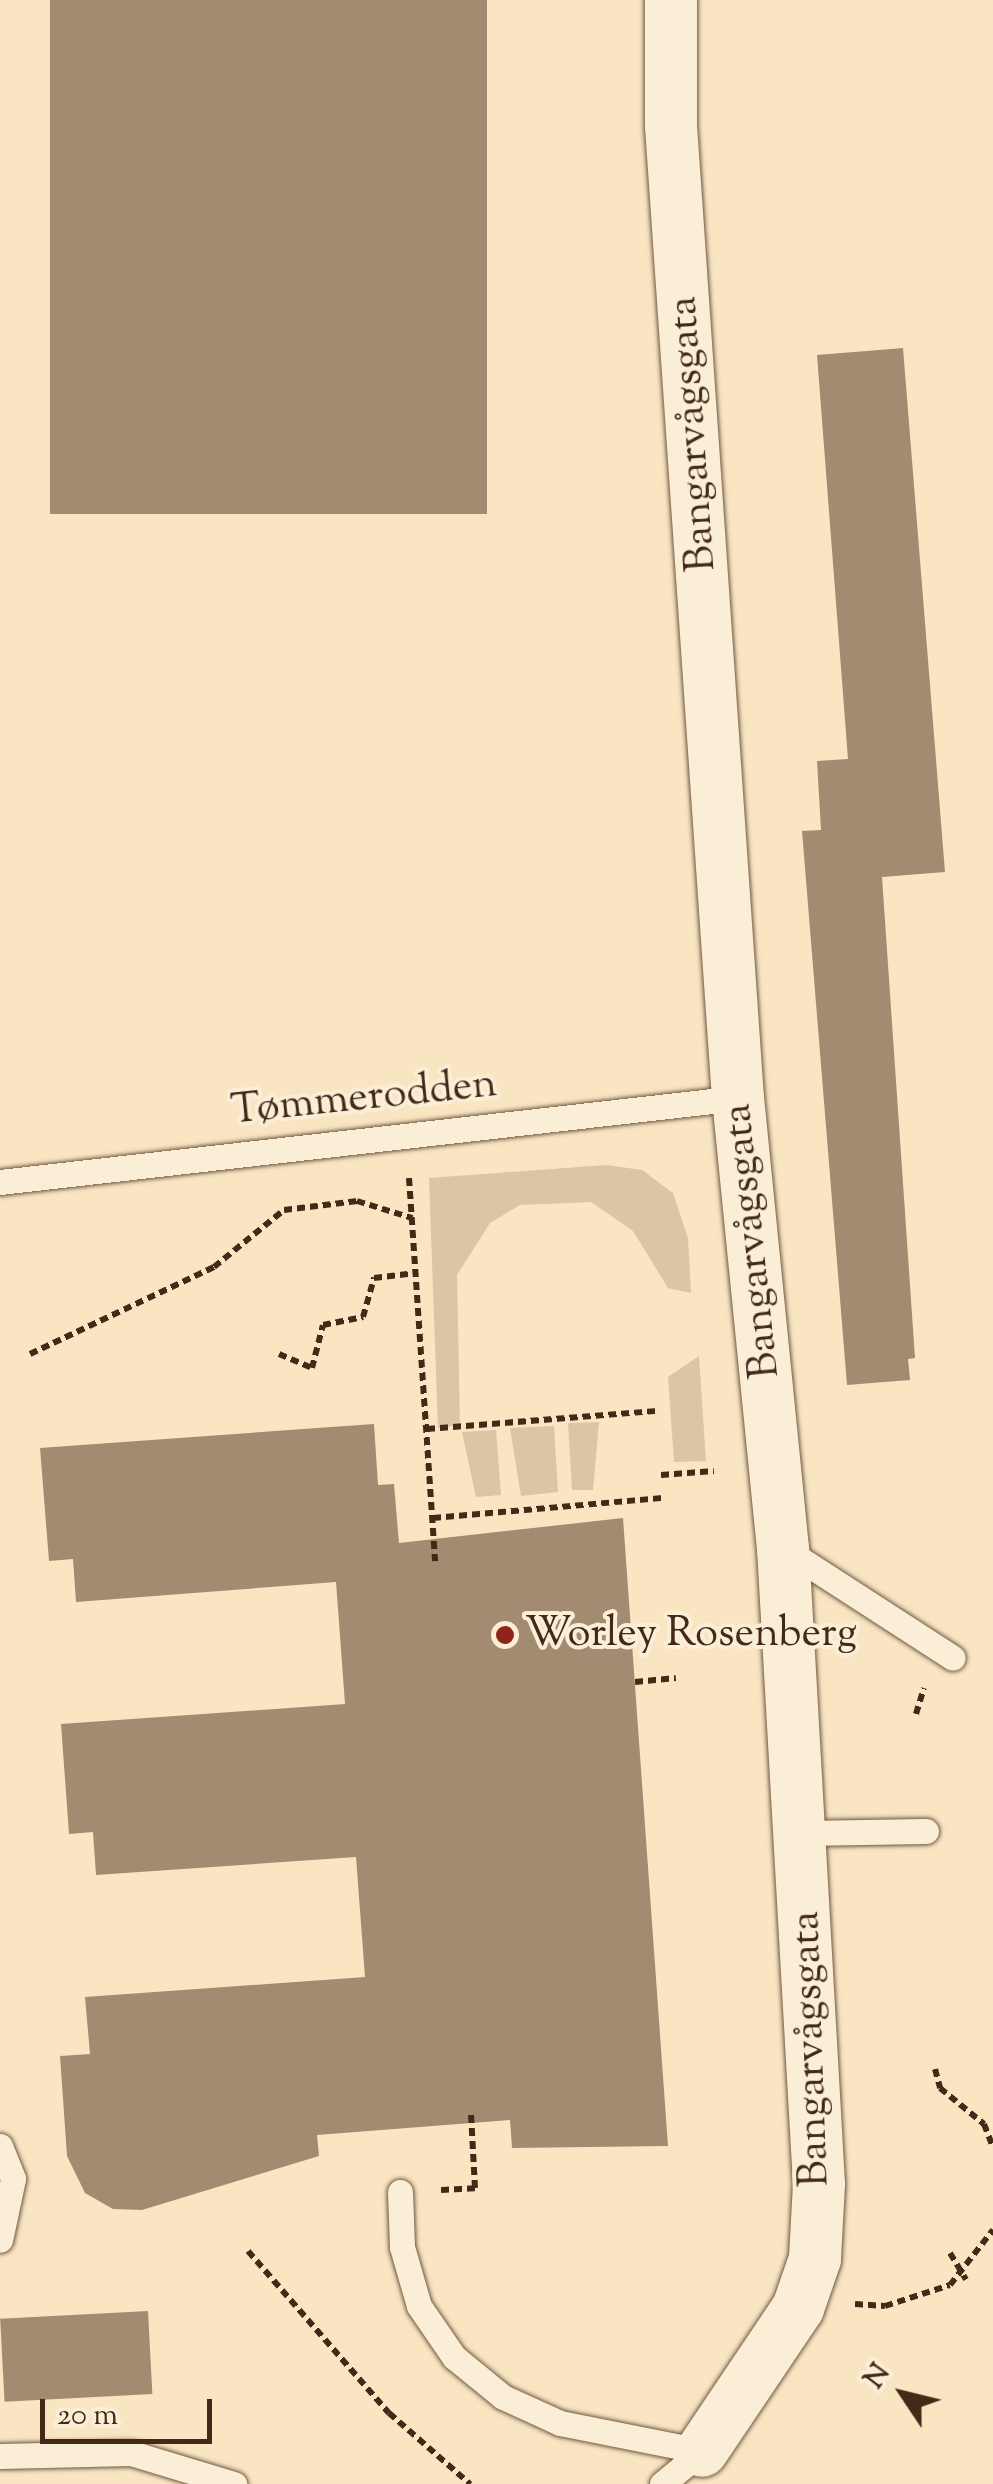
<!DOCTYPE html>
<meta charset="utf-8">
<style>
body{margin:0}
#map{position:relative;width:993px;height:2484px;overflow:hidden;background:#f9e5c1;font-family:"Sorts Mill Goudy",serif}
div>[style]{position:absolute}
[style*='--x']{left:calc(var(--x)*1px);top:calc(var(--y)*1px);width:calc(var(--w)*1px);rotate:calc(var(--a)*1deg)}
.green>*{inset:0;background:#dac5a4}
.building>*{inset:0;background:#a28b70;transform-origin:0 0}
.path>*{height:6px;margin-top:-3px;transform-origin:0;background:repeating-linear-gradient(90deg,#442919 0 8px,transparent 0 13px)}
.roads{filter:drop-shadow(0 0 2px #715843) drop-shadow(0 0 2px #715843)}
.lane>*{height:25px;margin:-12.5px;padding:0 12.5px;transform-origin:12.5px;border-radius:12.5px;background:#fbeed7}
.street>*{height:52px;margin:-26px;padding:0 26px;transform-origin:26px;border-radius:26px;background:#fbeed7}
.dots>*{width:28px;height:28px;translate:-50% -50%;box-sizing:border-box;border:5px solid #fbeed7;border-radius:50%}
span{translate:-50% -50%;white-space:nowrap;text-align:center;line-height:1.15;-webkit-text-stroke:8px #fbeed7;paint-order:stroke}
.street-label{font-size:42px;color:#442919}
.poi-label{font-size:42px;color:#442919}
.left{translate:0 -50%;text-align:left}
.north{position:absolute;left:853px;top:2344px;width:100px;height:100px;-webkit-text-stroke:8px #fbeed7;paint-order:stroke;rotate:305deg;font-size:28px;font-weight:700;line-height:40px;text-align:center;color:#442919}
.north::after{content:'';display:block;margin:auto;width:35px;height:45px;background:#442919;clip-path:polygon(50% 0,100% 100%,50% 72%,0 100%)}
.scale{position:absolute;left:40px;top:2399px;width:172px;height:45px;box-sizing:border-box;border:5px solid #442919;border-top:0;padding-left:12px;font-size:30px;line-height:35px;white-space:nowrap;color:#442919;-webkit-text-stroke:8px #fbeed7;paint-order:stroke}
</style>
<div id="map">
<div class="green">
<i style="clip-path:polygon(606px 1165px,642px 1170px,673px 1193px,688px 1238px,691px 1293px,668px 1288px,633px 1231px,591px 1202px,520px 1205px,490px 1223px,457px 1275px,460px 1425px,438px 1428px,429px 1178px)"></i>
<i style="clip-path:polygon(699px 1356px,706px 1461px,674px 1462px,668px 1377px)"></i>
<i style="clip-path:polygon(599px 1422px,593px 1490px,572px 1490px,568px 1423px)"></i>
<i style="clip-path:polygon(554px 1426px,558px 1492px,521px 1496px,510px 1428px)"></i>
<i style="clip-path:polygon(496px 1430px,501px 1495px,476px 1497px,462px 1432px)"></i>
</div>
<div class="building">
<i style="left:50px;top:0;width:437px;height:514px"></i>
<i style="clip-path:polygon(903px 348px,945px 872px,882px 877px,915px 1358px,908px 1359px,910px 1380px,847px 1385px,802px 831px,821px 830px,817px 761px,848px 759px,817px 355px)"></i>
<i style="clip-path:polygon(374px 1424px,378px 1485px,394px 1484px,399px 1543px,623px 1518px,668px 2146px,512px 2148px,510px 2120px,317px 2135px,319px 2156px,142px 2210px,113px 2209px,85px 2193px,67px 2156px,60px 2056px,90px 2054px,85px 1997px,365px 1977px,356px 1857px,96px 1875px,93px 1832px,69px 1834px,61px 1724px,345px 1704px,336px 1582px,76px 1602px,73px 1559px,49px 1561px,40px 1448px)"></i>
<i style="left:148px;top:2311px;width:83px;height:148px;rotate:87deg"></i>
</div>
<div class="path">
<i style="--x:409;--y:1178;--w:384;--a:86.1"></i>
<i style="--x:30;--y:1354;--w:204;--a:-25.3"></i>
<i style="--x:214;--y:1267;--w:90;--a:-39.2"></i>
<i style="--x:284;--y:1210;--w:74;--a:-7"></i>
<i style="--x:357;--y:1201;--w:58;--a:17.2"></i>
<i style="--x:279;--y:1354;--w:36;--a:23"></i>
<i style="--x:312;--y:1368;--w:44;--a:-75.7"></i>
<i style="--x:323;--y:1325;--w:41;--a:-11.3"></i>
<i style="--x:363;--y:1317;--w:41;--a:-74.2"></i>
<i style="--x:374;--y:1278;--w:42;--a:-6.8"></i>
<i style="--x:427;--y:1429;--w:231;--a:-4.5"></i>
<i style="--x:661;--y:1475;--w:53;--a:-4.3"></i>
<i style="--x:433;--y:1518;--w:231;--a:-5"></i>
<i style="--x:635;--y:1682;--w:41;--a:-5.6"></i>
<i style="--x:916;--y:1714;--w:27;--a:-73"></i>
<i style="--x:935;--y:2069;--w:20;--a:75"></i>
<i style="--x:940;--y:2088;--w:57;--a:39.3"></i>
<i style="--x:984;--y:2124;--w:25;--a:69"></i>
<i style="--x:441;--y:2190;--w:34;--a:-3"></i>
<i style="--x:475;--y:2188;--w:75;--a:-93.1"></i>
<i style="--x:248;--y:2251;--w:215;--a:49"></i>
<i style="--x:389;--y:2413;--w:108;--a:41.2"></i>
<i style="--x:950;--y:2253;--w:31;--a:59"></i>
<i style="--x:855;--y:2304;--w:30;--a:4"></i>
<i style="--x:885;--y:2306;--w:68;--a:-17.9"></i>
<i style="--x:950;--y:2285;--w:70;--a:-52"></i>
</div>
<div class="roads">
<div class="lane">
<i style="--x:0;--y:1182;--w:743;--a:-6.49"></i>
<i style="--x:783;--y:1548;--w:202;--a:32.9"></i>
<i style="--x:801;--y:1833;--w:125;--a:-0.9"></i>
<i style="--x:0;--y:2146;--w:35;--a:68"></i>
<i style="--x:13;--y:2179;--w:62;--a:102"></i>
<i style="--x:400;--y:2192;--w:55;--a:87.9"></i>
<i style="--x:402;--y:2247;--w:61;--a:73.9"></i>
<i style="--x:419;--y:2306;--w:62;--a:55.5"></i>
<i style="--x:454;--y:2357;--w:63;--a:39.2"></i>
<i style="--x:503;--y:2397;--w:63;--a:24.5"></i>
<i style="--x:560;--y:2423;--w:145;--a:11.2"></i>
<i style="--x:0;--y:2456;--w:131;--a:-1.3"></i>
<i style="--x:131;--y:2453;--w:108;--a:16.8"></i>
<i style="--x:662;--y:2484;--w:52;--a:-39.5"></i>
</div>
<div class="street">
<i style="--x:671;--y:0;--w:126;--a:90"></i>
<i style="--x:671;--y:126;--w:974;--a:86.06"></i>
<i style="--x:738;--y:1098;--w:452;--a:84.3"></i>
<i style="--x:783;--y:1548;--w:637;--a:86.76"></i>
<i style="--x:819;--y:2184;--w:75;--a:93.1"></i>
<i style="--x:815;--y:2259;--w:52;--a:109.1"></i>
<i style="--x:798;--y:2308;--w:172;--a:123.9"></i>
</div>
</div>
<div class="dots">
<i style="left:505px;top:1635px;background:#8f2418"></i>
</div>
<div class="street-label">
<span style="left:694px;top:434px;rotate:-94deg">Bangarvågsgata</span>
<span style="left:364px;top:1099px;rotate:-6deg">Tømmerodden</span>
<span style="left:753px;top:1241px;rotate:-96deg">Bangarvågsgata</span>
<span style="left:812px;top:2049px;rotate:-92deg">Bangarvågsgata</span>
</div>
<div class="poi-label">
<span class="left" style="left:525px;top:1635px">Worley Rosenberg</span>
</div>
<div class="north">N</div>
<div class="scale">20 m</div>
</div>
